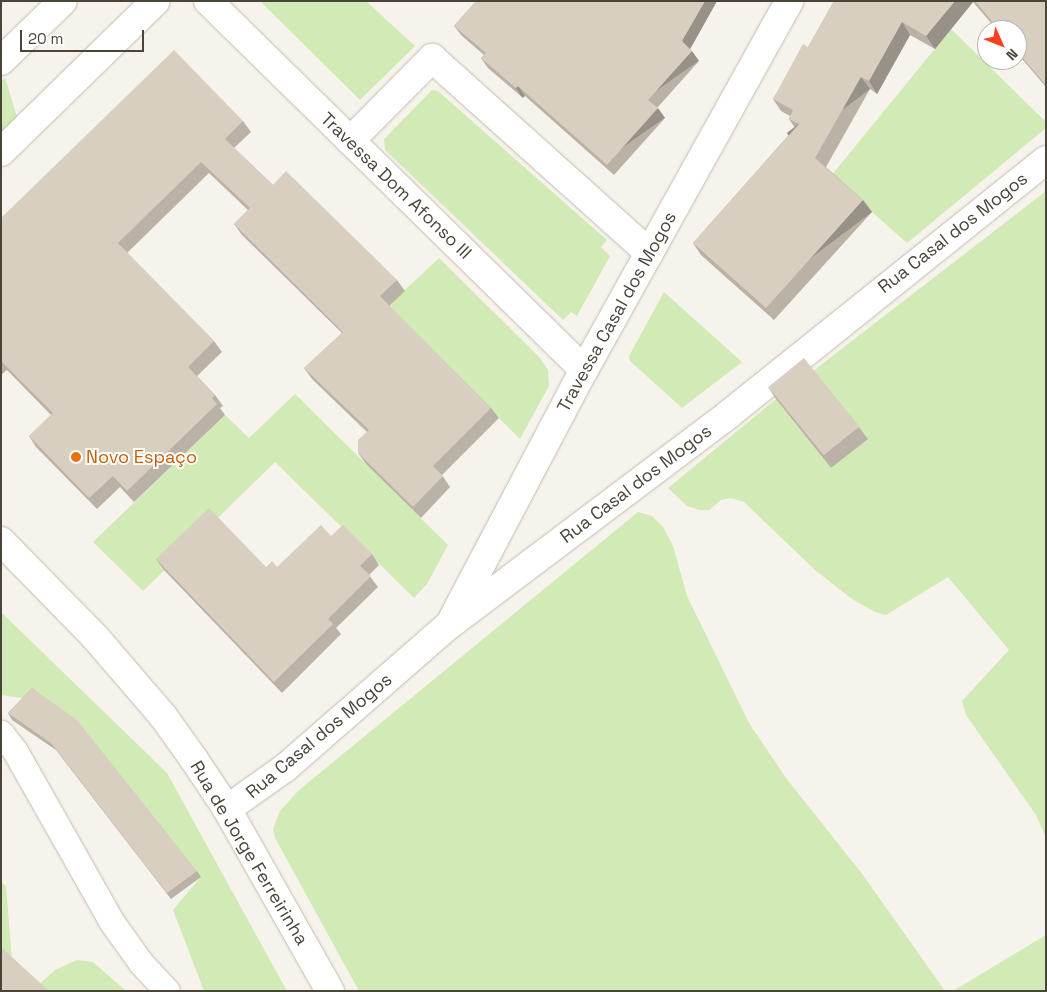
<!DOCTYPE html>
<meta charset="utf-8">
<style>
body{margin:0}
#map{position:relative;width:1047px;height:992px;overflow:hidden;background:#f6f3ec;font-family:"Space Grotesk",sans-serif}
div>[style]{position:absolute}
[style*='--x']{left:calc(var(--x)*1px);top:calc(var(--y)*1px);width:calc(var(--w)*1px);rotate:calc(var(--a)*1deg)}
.green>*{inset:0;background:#d2eab5}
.roads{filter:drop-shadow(0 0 1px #c2bbae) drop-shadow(0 0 1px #c2bbae)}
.service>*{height:25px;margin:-12.5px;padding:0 12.5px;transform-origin:12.5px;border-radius:12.5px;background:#fff}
.minor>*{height:28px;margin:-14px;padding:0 14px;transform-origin:14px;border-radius:14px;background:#fff}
.tertiary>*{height:28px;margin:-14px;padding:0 14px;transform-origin:14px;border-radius:14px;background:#fff}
.wall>*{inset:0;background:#bab2a6}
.shaded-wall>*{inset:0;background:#979187;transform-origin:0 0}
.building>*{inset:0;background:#d8cfc1;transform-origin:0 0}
.dots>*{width:14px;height:14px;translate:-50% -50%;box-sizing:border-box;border:2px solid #fff;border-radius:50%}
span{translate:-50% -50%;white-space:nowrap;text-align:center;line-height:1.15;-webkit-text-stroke:4px #fff;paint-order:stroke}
.street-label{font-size:18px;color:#4b4439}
.food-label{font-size:18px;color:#c56008}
.left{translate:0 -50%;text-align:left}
.frame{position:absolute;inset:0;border:2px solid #4b4439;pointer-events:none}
.north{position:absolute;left:977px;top:20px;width:50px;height:50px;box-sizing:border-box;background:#fff;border:1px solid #b7b4b0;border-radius:50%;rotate:134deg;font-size:14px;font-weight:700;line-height:20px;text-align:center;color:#4b4439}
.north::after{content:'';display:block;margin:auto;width:18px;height:22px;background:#fc3f1d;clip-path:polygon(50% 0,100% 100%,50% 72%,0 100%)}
.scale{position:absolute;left:20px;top:30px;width:124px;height:22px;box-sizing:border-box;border:2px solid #4b4439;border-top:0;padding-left:6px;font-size:15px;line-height:18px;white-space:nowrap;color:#4b4439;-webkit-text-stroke:4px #fff;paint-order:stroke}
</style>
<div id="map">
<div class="green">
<i style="clip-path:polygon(260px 1px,366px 1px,415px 46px,360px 100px)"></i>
<i style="clip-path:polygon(951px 29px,1046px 122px,1046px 128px,907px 243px,831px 176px)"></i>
<i style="clip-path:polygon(5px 78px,17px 117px,1px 133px,1px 81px)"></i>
<i style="clip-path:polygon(432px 90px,438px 91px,607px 240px,601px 247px,610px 256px,577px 316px,571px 312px,563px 320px,385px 150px,384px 139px)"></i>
<i style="clip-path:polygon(1046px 191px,1046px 838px,1036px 815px,966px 715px,962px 701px,1009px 650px,948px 577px,886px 615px,875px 612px,852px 599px,815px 570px,744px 502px,730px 498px,721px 500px,709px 510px,700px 510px,687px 506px,668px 488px,776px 399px,831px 468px,867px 439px,813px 371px)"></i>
<i style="clip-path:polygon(439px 258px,539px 357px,548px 370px,549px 386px,520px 439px,387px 307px)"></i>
<i style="clip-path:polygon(664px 292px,742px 362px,682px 408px,630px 361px,629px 356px)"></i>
<i style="clip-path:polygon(295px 394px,448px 545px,427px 584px,414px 598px,275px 462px,143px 591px,93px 542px,225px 415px,249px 438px)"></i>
<i style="clip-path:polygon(638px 512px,652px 516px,663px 527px,673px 546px,687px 596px,749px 723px,786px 778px,863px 875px,945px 991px,359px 991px,275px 838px,273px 829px,280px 811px,299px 790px)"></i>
<i style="clip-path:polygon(1px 612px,167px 773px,287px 991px,204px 991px,173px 910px,199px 879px,80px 728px,35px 700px,1px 695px)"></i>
<i style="clip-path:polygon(1px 882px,6px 886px,12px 961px,1px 951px)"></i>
<i style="clip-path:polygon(1046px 935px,1046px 991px,953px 991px)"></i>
<i style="clip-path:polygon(77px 960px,93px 962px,126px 991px,44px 991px,38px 985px,55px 970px)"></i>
</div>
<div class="roads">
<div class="service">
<i style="--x:1;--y:733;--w:23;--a:52"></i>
<i style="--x:15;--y:751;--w:195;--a:60.5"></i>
<i style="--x:111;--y:921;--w:52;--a:54.5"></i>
<i style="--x:141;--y:963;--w:38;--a:47"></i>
</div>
<div class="minor">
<i style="--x:208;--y:1;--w:527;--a:44.46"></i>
<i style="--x:1;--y:61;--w:86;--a:-44.1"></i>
<i style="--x:350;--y:141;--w:117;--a:-45.3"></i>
<i style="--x:432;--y:58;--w:292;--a:41.9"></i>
<i style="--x:1;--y:152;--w:216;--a:-44.3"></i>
<i style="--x:453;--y:618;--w:280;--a:-62.2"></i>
<i style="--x:584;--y:370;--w:422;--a:-60.9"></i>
<i style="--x:227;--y:809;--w:71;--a:-35.3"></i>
<i style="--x:285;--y:768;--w:216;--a:-41.1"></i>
<i style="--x:448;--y:626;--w:352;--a:-37"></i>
<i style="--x:729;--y:414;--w:406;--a:-38.7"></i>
</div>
<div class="tertiary">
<i style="--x:1;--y:541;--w:134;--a:45.6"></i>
<i style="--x:95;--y:637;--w:104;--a:49.3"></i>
<i style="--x:163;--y:716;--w:52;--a:54.5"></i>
<i style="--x:193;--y:758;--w:61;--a:56.3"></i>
<i style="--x:227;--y:809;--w:209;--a:60.5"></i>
</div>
</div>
<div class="wall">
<i style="clip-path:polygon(476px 1px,717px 1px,690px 49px,699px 61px,657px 108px,665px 118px,614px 175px,525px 96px,523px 98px,488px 68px,481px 58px,484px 55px,462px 36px,454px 26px)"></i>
<i style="clip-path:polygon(834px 1px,1046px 1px,1046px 87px,1017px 53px,1017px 30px,997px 30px,973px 2px,935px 49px,910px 35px,877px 94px,870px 89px,826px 167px,863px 200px,872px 212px,774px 320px,701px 255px,693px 243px,795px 128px,789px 119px,790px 116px,781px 111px,773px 99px,808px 47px)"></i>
<i style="clip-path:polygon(243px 121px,251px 132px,234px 148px,273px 185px,397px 280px,405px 291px,389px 306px,491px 408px,499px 418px,442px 475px,450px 487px,421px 518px,366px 464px,358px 453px,367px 432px,312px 379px,304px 368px,342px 333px,242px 235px,234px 224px,248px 210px,209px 173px,127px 253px,214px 341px,222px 352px,197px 376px,215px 395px,223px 406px,220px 408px,225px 415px,134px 502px,120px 487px,97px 509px,36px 447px,29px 436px,51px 415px,7px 370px,1px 375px,1px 218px)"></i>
<i style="clip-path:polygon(768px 387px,859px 427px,868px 439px,831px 468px,776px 399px)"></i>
<i style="clip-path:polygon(331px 536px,372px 554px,379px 565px,369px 575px,378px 587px,336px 628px,341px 634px,282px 693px,164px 570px,156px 559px,266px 567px,277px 567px)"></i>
<i style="clip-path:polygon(32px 688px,197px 871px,201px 877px,171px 899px,56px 750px,12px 720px,8px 713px)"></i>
</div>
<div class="shaded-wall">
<i style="clip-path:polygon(705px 1px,717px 1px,689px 51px,682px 41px)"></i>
<i style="clip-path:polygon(955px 1px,973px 2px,935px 49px,926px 36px)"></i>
<i style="clip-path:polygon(902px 22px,910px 35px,877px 94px,869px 81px)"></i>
<i style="left:692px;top:51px;width:12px;height:66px;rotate:55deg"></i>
<i style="left:861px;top:77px;width:15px;height:93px;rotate:53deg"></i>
<i style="left:518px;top:86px;width:12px;height:3px;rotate:55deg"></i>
<i style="left:658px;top:108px;width:12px;height:76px;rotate:55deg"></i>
<i style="left:863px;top:200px;width:15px;height:145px;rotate:53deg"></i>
</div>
<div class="building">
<i style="clip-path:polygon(476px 1px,705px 1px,682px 41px,692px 51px,648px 100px,658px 108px,607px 165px,518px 86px,516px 88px,481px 58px,486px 53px,454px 26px)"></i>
<i style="clip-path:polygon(834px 1px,955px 1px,926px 36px,902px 22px,869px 81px,861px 77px,815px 158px,863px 200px,766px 308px,693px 243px,799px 124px,789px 119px,793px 110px,773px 99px,803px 44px,808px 47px)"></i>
<i style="clip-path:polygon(975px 1px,1046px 1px,1046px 83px,1045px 84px,1017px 51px,1017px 30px,999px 30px)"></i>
<i style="clip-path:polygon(174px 50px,243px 121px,225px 139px,273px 185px,286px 171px,383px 266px,397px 280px,380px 296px,491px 408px,433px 466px,443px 476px,413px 507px,358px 453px,358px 440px,369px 430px,304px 368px,343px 332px,234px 224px,250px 208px,201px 162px,118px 243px,214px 341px,188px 367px,215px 395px,212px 398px,217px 404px,127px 491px,113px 476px,89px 498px,29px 436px,53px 413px,1px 361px,1px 218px)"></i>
<i style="left:804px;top:358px;width:88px;height:46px;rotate:51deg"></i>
<i style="clip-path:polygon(209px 508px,266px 567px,272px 561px,277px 567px,321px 525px,331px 536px,343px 525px,372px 554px,360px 566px,371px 576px,328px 619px,333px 624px,274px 682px,156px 559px)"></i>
<i style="clip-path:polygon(32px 688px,77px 720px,197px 871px,167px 893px,52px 744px,8px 713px)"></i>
<i style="clip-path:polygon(1px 947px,49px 991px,1px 991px)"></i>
</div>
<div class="dots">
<i style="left:76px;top:457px;background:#e8710a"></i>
</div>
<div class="street-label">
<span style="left:396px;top:186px;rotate:44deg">Travessa Dom Afonso III</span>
<span style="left:953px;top:233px;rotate:-38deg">Rua Casal dos Mogos</span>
<span style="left:617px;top:312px;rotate:-61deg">Travessa Casal dos Mogos</span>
<span style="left:636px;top:484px;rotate:-37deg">Rua Casal dos Mogos</span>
<span style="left:319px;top:736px;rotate:-40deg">Rua Casal dos Mogos</span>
<span style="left:249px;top:853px;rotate:59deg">Rua de Jorge Ferreirinha</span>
</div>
<div class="food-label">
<span class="left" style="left:86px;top:457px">Novo Espaço</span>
</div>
<div class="frame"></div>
<div class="north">N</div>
<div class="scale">20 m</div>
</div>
